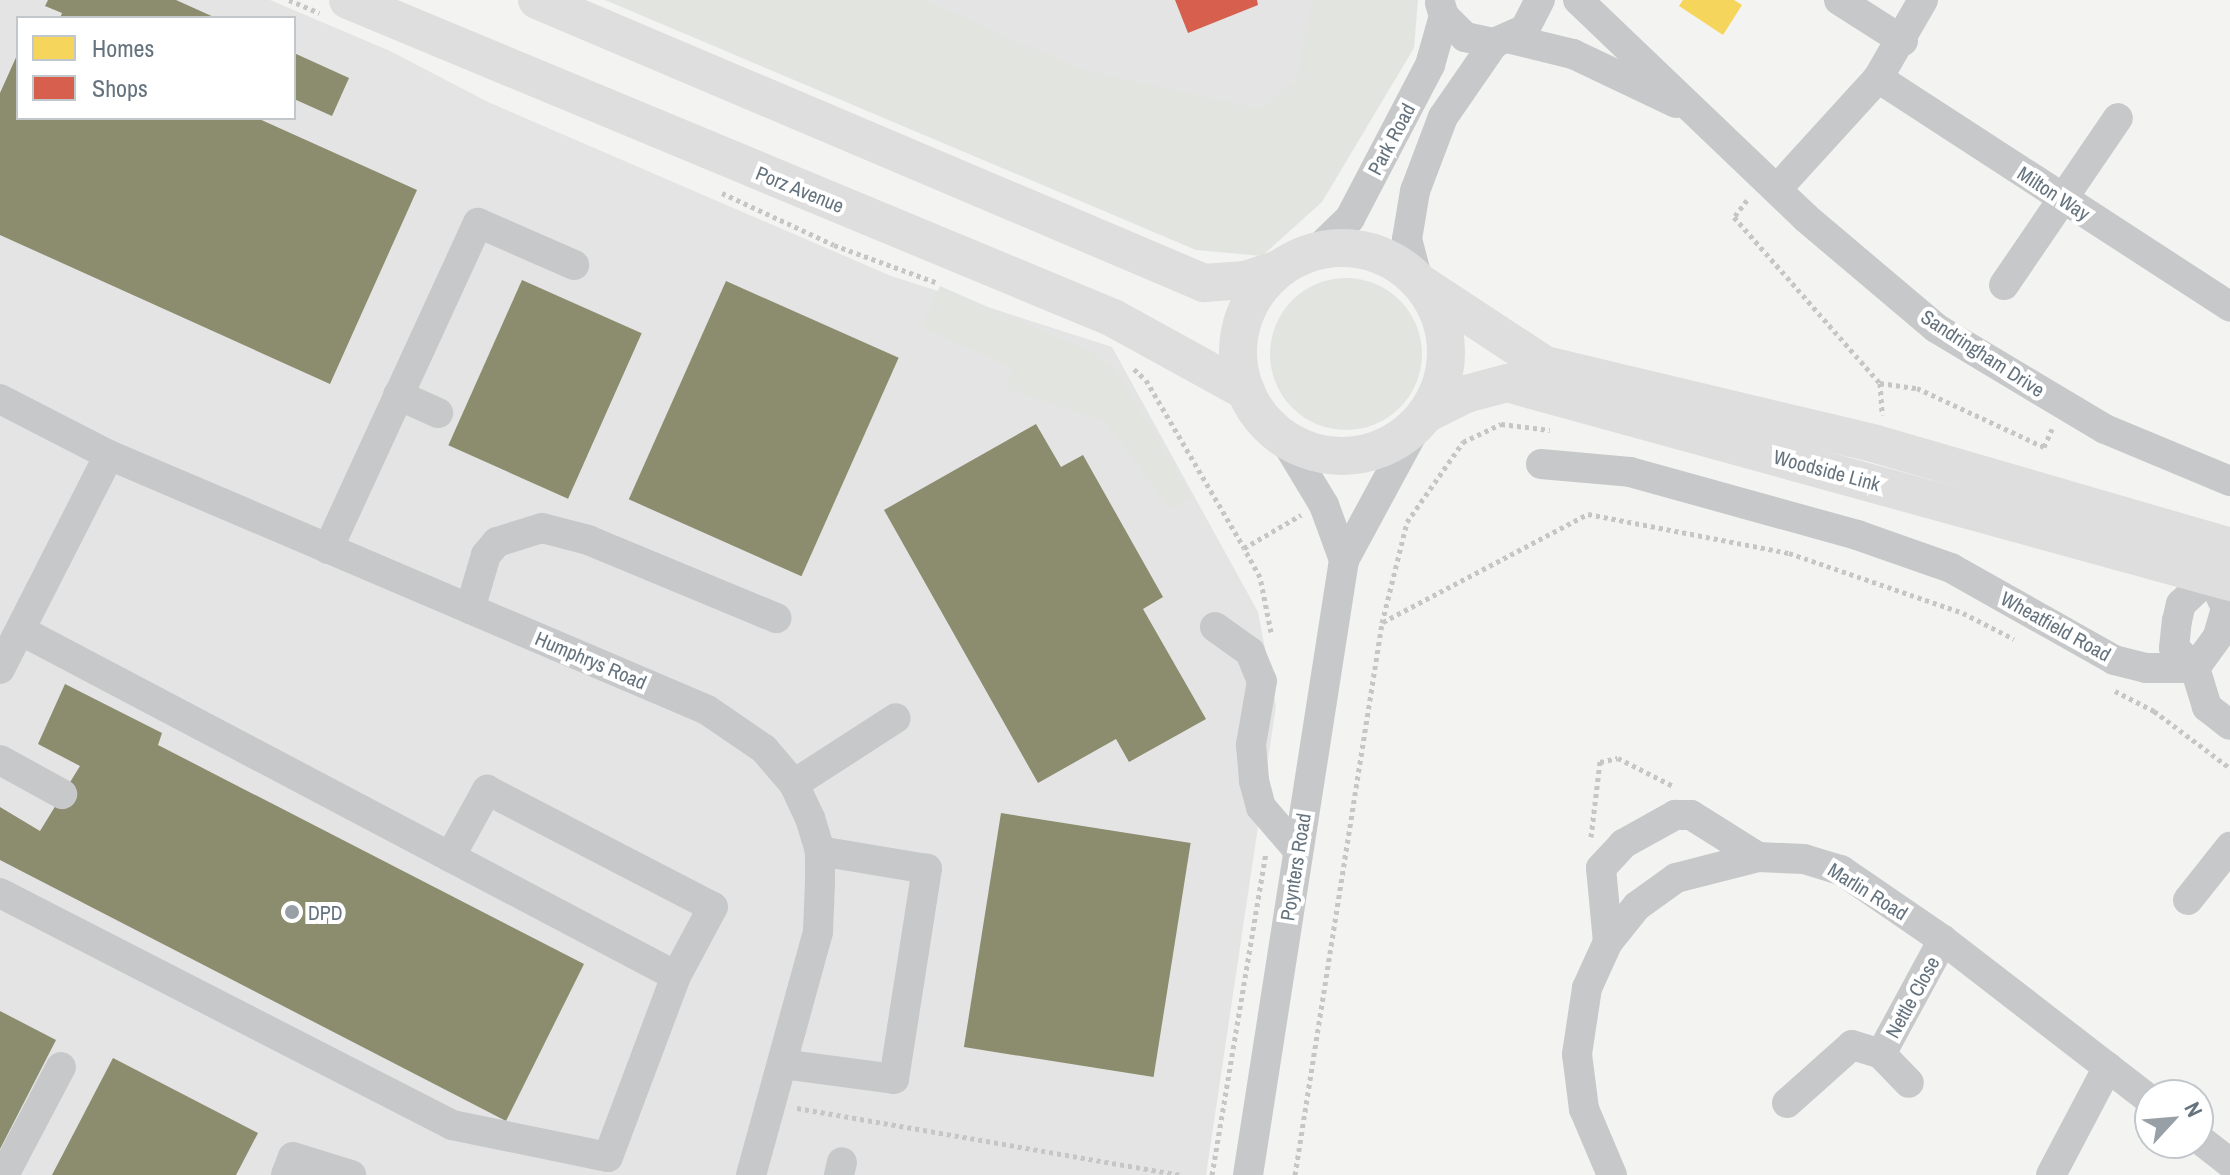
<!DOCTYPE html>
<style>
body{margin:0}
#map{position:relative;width:2230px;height:1175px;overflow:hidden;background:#f3f3f1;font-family:"Archivo Narrow",sans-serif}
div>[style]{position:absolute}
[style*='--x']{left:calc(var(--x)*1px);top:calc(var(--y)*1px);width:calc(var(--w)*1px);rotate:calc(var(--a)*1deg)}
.built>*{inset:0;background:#e3e4e3}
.green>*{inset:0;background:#e2e5df}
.round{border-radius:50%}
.homes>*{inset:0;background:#f6d55c}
.shops>*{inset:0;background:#d6604d}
.industry>*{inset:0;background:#8c8c6e;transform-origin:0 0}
.path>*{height:5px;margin-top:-2.5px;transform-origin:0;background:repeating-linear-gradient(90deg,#c5c6c6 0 4px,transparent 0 8px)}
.minor>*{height:30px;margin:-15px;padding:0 15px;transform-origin:15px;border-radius:15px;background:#c7c8c9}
.major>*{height:38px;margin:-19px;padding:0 19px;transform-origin:19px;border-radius:19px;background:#dddedd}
.major>.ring{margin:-19px;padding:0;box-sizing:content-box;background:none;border:38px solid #dddedd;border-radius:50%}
.dots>*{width:22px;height:22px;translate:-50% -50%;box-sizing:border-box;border:4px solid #fff;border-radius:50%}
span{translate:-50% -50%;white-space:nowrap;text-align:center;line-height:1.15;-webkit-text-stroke:8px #fff;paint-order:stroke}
.street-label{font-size:20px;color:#65737e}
.poi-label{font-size:20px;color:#65737e}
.left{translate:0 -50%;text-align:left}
.legend{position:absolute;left:16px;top:16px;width:280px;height:104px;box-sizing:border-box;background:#fff;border:2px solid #c1c7cb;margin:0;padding:10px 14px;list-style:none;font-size:24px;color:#65737e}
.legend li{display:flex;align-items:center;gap:16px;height:40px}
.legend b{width:40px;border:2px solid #c1c7cb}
.north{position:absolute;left:2134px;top:1079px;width:80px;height:80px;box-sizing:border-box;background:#fff;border:2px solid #c1c7cb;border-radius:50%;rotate:64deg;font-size:22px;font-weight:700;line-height:32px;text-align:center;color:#65737e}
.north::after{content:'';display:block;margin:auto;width:28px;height:36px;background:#97a0a6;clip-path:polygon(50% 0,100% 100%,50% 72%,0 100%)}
</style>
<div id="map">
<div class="built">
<i style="clip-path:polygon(evenodd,0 0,270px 0,390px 51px,488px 102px,891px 276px,1112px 347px,1258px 612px,1276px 706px,1206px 1175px,0 1175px,0 0,18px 18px,294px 18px,294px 118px,18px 118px,18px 18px)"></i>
<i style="clip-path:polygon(821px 0,1344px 0,1279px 128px)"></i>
</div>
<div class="green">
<i style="clip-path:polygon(605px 0,924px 0,1082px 70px,1260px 109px,1296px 81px,1313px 0,1418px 0,1414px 48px,1322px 202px,1262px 256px,1196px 250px)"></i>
<i class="round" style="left:1270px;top:278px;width:152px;height:152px"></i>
<i style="clip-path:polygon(940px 286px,1093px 353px,1119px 374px,1192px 497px,1170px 509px,1106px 422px,1006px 388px,1012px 367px,921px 328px)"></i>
</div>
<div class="homes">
<i style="clip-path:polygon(1683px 0,1734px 0,1742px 5px,1723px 35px,1679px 6px)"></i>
</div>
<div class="shops">
<i style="clip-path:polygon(1175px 0,1257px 0,1258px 5px,1188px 33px)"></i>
</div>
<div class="industry">
<i style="clip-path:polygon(48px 0,176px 0,216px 18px,60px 18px,62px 13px,45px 6px)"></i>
<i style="clip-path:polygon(18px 53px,18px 118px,257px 118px,417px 190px,330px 384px,0 235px,0 93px)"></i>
<i style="clip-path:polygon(294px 53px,349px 78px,332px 116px,294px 99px)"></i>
<i style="left:522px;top:280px;width:131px;height:181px;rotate:24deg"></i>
<i style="left:726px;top:281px;width:189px;height:239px;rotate:24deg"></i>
<i style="clip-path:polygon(1036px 424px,1061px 467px,1083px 455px,1163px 597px,1143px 609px,1206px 719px,1129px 762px,1116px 739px,1038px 783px,884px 510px)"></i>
<i style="clip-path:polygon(65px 684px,162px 733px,158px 745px,584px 964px,506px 1121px,0 860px,0 807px,40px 831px,80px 766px,38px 744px)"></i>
<i style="left:1001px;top:813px;width:192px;height:237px;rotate:9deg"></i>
<i style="clip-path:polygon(0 1011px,56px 1040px,0 1149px)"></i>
<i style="clip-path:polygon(113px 1058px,258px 1133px,236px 1175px,52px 1175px)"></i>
</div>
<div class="path">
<i style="--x:289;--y:0;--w:33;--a:23"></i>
<i style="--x:722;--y:193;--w:123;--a:24.9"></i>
<i style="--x:834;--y:245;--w:108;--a:20.1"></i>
<i style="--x:1747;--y:200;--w:21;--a:127"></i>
<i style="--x:1734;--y:217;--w:221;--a:48.7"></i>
<i style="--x:1880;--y:383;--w:32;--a:86"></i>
<i style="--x:1134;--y:369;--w:16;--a:43"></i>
<i style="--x:1146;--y:380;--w:194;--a:59.7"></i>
<i style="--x:1880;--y:383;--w:37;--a:8"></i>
<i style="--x:1917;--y:388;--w:140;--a:24.9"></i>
<i style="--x:2044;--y:447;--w:20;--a:-66"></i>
<i style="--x:1383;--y:622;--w:232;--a:-27.8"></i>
<i style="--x:1588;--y:514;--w:205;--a:11"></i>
<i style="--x:1789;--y:553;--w:184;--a:19"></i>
<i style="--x:1963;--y:613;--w:57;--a:27"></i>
<i style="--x:1271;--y:632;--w:56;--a:-101.3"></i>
<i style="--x:1260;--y:577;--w:33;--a:-119"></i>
<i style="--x:1244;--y:548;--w:66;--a:-30.1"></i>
<i style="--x:2115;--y:691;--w:44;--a:27.1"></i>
<i style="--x:2154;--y:711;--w:95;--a:36.9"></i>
<i style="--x:1591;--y:837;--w:76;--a:-83.2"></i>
<i style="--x:1600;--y:762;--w:18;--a:-13"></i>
<i style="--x:1618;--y:758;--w:64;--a:27"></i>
<i style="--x:797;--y:1108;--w:391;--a:9.9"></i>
<i style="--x:1212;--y:1175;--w:327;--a:-80.5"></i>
<i style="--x:1295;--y:1175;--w:559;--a:-81.04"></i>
<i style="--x:1382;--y:623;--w:104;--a:-76.1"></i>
<i style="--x:1407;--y:522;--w:98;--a:-55"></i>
<i style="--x:1463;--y:442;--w:42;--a:-25.3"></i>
<i style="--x:1501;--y:424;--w:49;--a:7"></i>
</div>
<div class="minor">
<i style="--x:1578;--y:0;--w:315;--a:43.7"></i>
<i style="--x:1806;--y:218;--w:170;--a:40.2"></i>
<i style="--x:1936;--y:328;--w:197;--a:30.9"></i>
<i style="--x:2105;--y:429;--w:135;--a:22.6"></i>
<i style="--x:1839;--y:0;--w:76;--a:32.6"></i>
<i style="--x:1440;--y:3;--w:14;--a:73"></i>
<i style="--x:1444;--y:16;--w:30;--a:45"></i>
<i style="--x:1465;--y:37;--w:30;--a:12"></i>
<i style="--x:1494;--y:43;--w:34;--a:-24"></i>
<i style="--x:1525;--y:29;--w:33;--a:-63"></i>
<i style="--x:1511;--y:39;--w:64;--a:13.6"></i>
<i style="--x:1573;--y:54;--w:114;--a:25.4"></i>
<i style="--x:1878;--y:78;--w:420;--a:33"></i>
<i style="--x:1777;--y:189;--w:150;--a:-47.7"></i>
<i style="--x:1878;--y:78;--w:90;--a:-60"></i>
<i style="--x:1317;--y:250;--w:46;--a:-44.1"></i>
<i style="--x:1350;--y:218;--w:173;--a:-62.4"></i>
<i style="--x:1430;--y:65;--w:51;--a:-74.1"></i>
<i style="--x:1418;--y:281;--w:43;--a:-104.7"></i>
<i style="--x:1407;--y:239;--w:49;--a:-80.5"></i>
<i style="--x:1415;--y:191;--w:79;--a:-69.3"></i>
<i style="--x:1443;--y:117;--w:90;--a:-55.4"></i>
<i style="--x:2004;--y:285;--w:202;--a:-55.7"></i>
<i style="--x:398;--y:395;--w:44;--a:24.2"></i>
<i style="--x:0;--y:399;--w:123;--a:27.2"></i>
<i style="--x:109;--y:455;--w:650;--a:23.09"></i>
<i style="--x:707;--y:710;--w:69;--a:34.4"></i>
<i style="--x:764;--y:749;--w:46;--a:49.4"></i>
<i style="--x:794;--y:784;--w:38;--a:65"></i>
<i style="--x:810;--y:818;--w:34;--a:73"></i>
<i style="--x:820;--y:851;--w:31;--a:90"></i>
<i style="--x:820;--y:882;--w:50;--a:92.3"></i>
<i style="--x:818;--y:932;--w:252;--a:105.4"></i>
<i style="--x:1283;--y:437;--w:79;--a:58.9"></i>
<i style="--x:1324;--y:505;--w:59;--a:70"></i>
<i style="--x:1541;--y:464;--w:89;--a:5.1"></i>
<i style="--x:1630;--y:472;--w:236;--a:15.5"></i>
<i style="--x:1857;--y:535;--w:100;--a:19.3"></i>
<i style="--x:1951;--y:568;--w:187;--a:29.4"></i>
<i style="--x:2114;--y:660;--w:32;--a:14"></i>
<i style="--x:2145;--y:668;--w:50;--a:0"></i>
<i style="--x:328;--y:549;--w:359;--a:-65.3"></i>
<i style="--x:478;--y:223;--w:105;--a:23.6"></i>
<i style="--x:470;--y:609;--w:56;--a:-73.5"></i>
<i style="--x:486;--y:555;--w:17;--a:-50"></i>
<i style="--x:497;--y:542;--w:47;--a:-17.3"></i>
<i style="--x:542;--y:528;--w:48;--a:14.6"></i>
<i style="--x:588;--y:540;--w:204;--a:22.5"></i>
<i style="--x:1215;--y:627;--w:43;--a:35.5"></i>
<i style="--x:1250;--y:652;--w:31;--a:68"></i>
<i style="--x:1262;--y:681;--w:65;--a:99.8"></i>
<i style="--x:1251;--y:745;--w:36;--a:85"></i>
<i style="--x:1254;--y:781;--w:27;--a:75"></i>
<i style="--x:1261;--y:807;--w:55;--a:49.4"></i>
<i style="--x:2195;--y:668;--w:29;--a:-136"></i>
<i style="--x:2174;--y:648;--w:27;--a:-84"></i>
<i style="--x:2177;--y:621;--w:17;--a:-77"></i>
<i style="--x:2181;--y:604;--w:41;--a:-43"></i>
<i style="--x:2211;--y:576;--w:15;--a:-70"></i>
<i style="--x:2195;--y:668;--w:39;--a:-54"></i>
<i style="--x:2218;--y:636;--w:29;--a:-74"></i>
<i style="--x:2226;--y:608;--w:35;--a:-115"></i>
<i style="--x:2195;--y:668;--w:41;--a:72.9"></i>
<i style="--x:2207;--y:707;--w:29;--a:38"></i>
<i style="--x:0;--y:669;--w:240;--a:-63"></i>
<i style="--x:0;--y:760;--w:71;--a:28.7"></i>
<i style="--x:794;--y:784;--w:121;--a:-32.9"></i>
<i style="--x:450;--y:857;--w:77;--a:-61.1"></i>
<i style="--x:487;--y:790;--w:254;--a:27.4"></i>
<i style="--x:713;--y:907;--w:78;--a:118.2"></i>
<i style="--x:0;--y:893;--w:508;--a:27.17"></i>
<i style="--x:452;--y:1125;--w:159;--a:11.6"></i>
<i style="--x:608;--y:1157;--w:193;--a:-69.4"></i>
<i style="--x:676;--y:976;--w:739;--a:-152.19"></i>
<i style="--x:2188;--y:900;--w:68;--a:-51.6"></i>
<i style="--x:1608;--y:942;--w:74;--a:-95.4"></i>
<i style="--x:1601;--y:868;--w:33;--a:-47"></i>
<i style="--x:1623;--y:844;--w:60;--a:-29.1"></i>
<i style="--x:1675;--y:815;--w:16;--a:0"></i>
<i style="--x:1691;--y:815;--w:79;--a:32.1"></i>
<i style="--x:1881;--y:1054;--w:40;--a:46"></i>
<i style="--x:782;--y:1064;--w:113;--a:7.6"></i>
<i style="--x:894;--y:1079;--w:213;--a:-81.1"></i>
<i style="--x:927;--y:869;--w:109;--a:-170.5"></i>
<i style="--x:1787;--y:1103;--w:87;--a:-41.7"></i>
<i style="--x:1852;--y:1045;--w:30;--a:17"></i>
<i style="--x:1881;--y:1054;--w:130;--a:-61.5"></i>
<i style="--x:2198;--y:1138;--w:41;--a:38"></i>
<i style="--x:4;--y:1175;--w:122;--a:-62.2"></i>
<i style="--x:286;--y:1175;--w:19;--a:-69"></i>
<i style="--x:293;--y:1157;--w:61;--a:17.2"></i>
<i style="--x:839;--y:1175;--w:13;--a:-77"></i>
<i style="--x:1248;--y:1175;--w:622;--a:-81.13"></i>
<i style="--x:1344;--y:560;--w:156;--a:-61.6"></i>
<i style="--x:1612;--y:1175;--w:72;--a:-113"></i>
<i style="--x:1584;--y:1109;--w:55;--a:-97.3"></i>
<i style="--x:1577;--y:1054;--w:67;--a:-81.4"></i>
<i style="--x:1587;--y:988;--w:51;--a:-65.5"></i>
<i style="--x:1608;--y:942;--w:46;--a:-51.1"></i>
<i style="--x:1637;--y:906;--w:48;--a:-35.7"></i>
<i style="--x:1676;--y:878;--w:85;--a:-14.4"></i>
<i style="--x:1758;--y:857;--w:46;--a:2.5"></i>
<i style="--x:1804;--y:859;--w:39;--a:17"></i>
<i style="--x:1841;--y:870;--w:124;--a:34.5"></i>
<i style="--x:1943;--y:940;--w:262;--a:37.7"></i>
<i style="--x:2051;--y:1175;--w:122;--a:-62.2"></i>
</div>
<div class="major">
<i style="--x:348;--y:0;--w:828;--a:22.57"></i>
<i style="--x:1113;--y:318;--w:152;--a:28.8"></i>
<i style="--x:537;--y:0;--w:725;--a:22.99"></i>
<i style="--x:1204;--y:283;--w:41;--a:-4.2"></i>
<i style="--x:1245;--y:280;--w:35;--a:-18"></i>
<i class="ring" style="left:1238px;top:248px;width:170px;height:170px"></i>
<i style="--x:1423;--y:285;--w:146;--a:33.3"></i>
<i style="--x:1545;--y:365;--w:340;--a:13.4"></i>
<i style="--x:1876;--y:444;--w:369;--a:16.2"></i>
<i style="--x:1426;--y:414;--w:45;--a:-26.6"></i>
<i style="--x:1466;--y:394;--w:42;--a:-15"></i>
<i style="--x:1507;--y:383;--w:750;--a:15.39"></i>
</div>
<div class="dots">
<i style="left:292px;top:912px;background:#97a0a6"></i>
</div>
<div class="street-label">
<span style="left:1391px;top:139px;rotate:-62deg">Park Road</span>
<span style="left:800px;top:189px;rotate:22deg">Porz Avenue</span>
<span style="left:2054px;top:193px;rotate:33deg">Milton Way</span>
<span style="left:1983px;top:353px;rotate:33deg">Sandringham Drive</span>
<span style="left:1827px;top:470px;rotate:15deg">Woodside Link</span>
<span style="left:2056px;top:626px;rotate:29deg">Wheatfield Road</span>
<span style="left:591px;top:660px;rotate:23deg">Humphrys Road</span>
<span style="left:1295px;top:867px;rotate:-81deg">Poynters Road</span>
<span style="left:1868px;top:891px;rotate:32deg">Marlin Road</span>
<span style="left:1912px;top:997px;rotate:-61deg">Nettle Close</span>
</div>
<div class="poi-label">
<span class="left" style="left:308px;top:912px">DPD</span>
</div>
<ul class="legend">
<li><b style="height:22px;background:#f6d55c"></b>Homes</li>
<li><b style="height:22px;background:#d6604d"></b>Shops</li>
</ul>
<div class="north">N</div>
</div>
